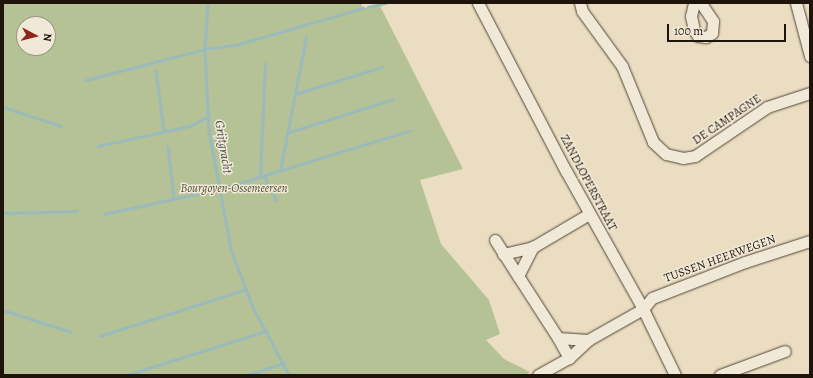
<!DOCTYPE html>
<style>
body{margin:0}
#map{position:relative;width:813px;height:378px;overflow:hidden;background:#eaddc1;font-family:Alegreya,serif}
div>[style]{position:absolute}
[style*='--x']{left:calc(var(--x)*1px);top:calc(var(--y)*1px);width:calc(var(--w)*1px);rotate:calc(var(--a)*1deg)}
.green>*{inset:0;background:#b4c295}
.stream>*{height:2.5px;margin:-1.25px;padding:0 1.25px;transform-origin:1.25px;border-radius:1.25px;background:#9ababb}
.roads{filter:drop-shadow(0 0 1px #524638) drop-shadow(0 0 1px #524638)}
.minor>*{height:11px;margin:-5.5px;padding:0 5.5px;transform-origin:5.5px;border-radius:5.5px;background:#f1e9d7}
span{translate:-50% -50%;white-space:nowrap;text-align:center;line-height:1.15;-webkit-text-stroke:3px #f1e9d7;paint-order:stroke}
.street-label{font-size:12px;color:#1f140b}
.park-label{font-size:12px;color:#53513b;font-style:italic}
.water-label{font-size:13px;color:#4a4e49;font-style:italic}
.frame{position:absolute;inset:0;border:4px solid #1f140b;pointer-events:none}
.north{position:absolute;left:16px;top:16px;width:40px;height:40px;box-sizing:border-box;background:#f1e9d7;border:1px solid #9d9485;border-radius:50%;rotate:97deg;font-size:11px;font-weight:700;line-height:16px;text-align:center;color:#1f140b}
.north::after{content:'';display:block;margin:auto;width:14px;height:18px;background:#8f2418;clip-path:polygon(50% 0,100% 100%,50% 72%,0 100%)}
.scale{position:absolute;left:667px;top:24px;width:119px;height:18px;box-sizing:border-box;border:2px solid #1f140b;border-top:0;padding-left:5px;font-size:12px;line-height:14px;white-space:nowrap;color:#1f140b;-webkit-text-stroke:3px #f1e9d7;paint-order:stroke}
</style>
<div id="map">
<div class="green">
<i style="clip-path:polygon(evenodd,3px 3px,361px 3px,363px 8px,380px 6px,463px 169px,420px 180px,441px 244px,489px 300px,500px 334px,486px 340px,504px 359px,530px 372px,526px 375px,3px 375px,3px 3px,24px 24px,48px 24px,48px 48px,24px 48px,24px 24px)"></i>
</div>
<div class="stream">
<i style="--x:208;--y:3;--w:46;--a:93.7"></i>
<i style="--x:205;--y:49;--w:81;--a:87.2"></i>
<i style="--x:209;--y:130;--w:121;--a:79.5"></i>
<i style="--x:231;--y:249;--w:60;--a:69.4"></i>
<i style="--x:252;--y:305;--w:79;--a:62.1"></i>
<i style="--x:368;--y:7;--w:18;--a:-13"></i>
<i style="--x:156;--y:71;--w:61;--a:82.4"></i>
<i style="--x:86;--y:80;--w:123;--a:-14.6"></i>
<i style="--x:205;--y:49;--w:34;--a:-8"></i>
<i style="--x:239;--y:44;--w:129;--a:-16.2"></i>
<i style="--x:295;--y:94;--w:91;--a:-17.2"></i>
<i style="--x:3;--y:107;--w:61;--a:18.1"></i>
<i style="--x:287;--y:133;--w:111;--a:-17.8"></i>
<i style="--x:98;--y:146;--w:94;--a:-12.3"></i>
<i style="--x:190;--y:126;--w:21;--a:-28"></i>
<i style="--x:168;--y:147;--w:51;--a:83.3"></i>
<i style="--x:280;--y:171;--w:136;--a:-79"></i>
<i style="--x:264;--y:176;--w:27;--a:63"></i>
<i style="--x:260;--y:177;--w:113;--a:-87.5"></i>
<i style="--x:3;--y:213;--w:74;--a:-1.5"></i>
<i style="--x:104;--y:214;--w:119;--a:-12.2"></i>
<i style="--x:220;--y:189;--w:198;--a:-17.1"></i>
<i style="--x:3;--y:310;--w:71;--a:17.9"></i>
<i style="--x:100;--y:336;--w:153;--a:-17.8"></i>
<i style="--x:127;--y:375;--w:146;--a:-17.6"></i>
<i style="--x:247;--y:375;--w:39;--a:-18"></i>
</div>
<div class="roads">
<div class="minor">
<i style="--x:478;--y:3;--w:190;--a:62.4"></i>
<i style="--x:566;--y:171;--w:158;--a:60.8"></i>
<i style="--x:643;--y:309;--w:73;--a:64.1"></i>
<i style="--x:580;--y:3;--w:8;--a:76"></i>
<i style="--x:582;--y:11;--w:68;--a:54"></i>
<i style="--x:622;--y:66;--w:82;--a:67.8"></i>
<i style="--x:653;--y:142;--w:18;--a:43"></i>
<i style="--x:666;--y:154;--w:17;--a:13"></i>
<i style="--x:683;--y:158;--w:12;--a:-9"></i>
<i style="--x:695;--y:156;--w:87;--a:-34.2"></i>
<i style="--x:767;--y:107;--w:45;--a:-18"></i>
<i style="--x:694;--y:3;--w:13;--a:103"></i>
<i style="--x:691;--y:16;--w:14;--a:78"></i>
<i style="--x:694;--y:30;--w:7;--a:56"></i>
<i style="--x:698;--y:36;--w:8;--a:7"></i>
<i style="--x:706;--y:37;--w:7;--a:-34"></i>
<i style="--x:712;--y:33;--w:12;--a:-85"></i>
<i style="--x:713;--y:21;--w:22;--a:-124"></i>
<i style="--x:796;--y:3;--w:55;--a:75.2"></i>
<i style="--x:495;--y:240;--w:43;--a:57.4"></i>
<i style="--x:503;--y:254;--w:31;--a:-13"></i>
<i style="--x:558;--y:338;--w:23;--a:61"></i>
<i style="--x:588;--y:340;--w:30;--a:-176"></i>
<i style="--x:558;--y:338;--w:74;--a:-122.8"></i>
<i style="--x:518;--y:276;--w:33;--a:-63"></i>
<i style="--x:533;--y:247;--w:65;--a:-30.5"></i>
<i style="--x:538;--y:375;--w:35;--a:-29"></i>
<i style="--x:569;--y:358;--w:26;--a:-43"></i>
<i style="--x:588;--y:340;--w:63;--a:-29.4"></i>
<i style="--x:643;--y:309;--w:14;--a:-51"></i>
<i style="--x:652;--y:298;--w:100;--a:-21.2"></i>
<i style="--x:745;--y:262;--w:68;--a:-17.9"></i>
<i style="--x:720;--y:375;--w:69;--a:-20.3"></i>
</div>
</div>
<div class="street-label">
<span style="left:727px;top:120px;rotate:-34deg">DE CAMPAGNE</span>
<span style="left:588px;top:183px;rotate:62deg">ZANDLOPERSTRAAT</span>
<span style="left:720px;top:259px;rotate:-20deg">TUSSEN HEERWEGEN</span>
</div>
<div class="park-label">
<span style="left:234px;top:189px">Bourgoyen-Ossemeersen</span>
</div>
<div class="water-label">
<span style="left:223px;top:147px;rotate:81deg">Grijtgracht</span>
</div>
<div class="frame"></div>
<div class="north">N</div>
<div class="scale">100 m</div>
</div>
